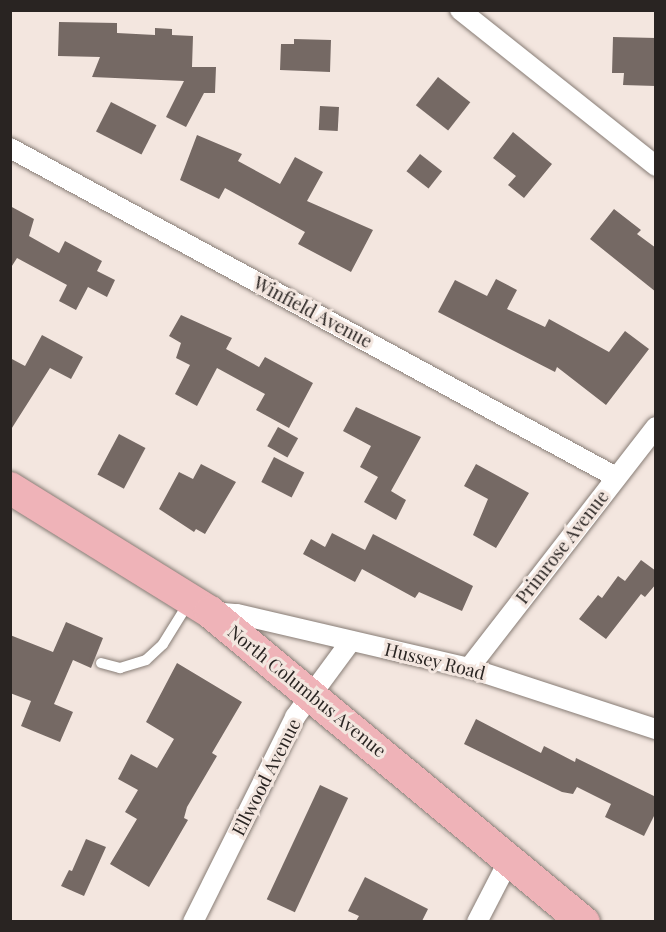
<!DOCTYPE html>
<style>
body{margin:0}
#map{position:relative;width:666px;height:932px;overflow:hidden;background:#f3e6df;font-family:"Playfair Display",serif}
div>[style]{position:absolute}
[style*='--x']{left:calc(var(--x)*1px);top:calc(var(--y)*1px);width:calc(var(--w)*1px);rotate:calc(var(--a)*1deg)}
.building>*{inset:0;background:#756964;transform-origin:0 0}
.roads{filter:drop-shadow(0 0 2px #877c75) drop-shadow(0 0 2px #877c75)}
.lane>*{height:10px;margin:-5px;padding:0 5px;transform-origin:5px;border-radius:5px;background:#fff}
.street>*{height:20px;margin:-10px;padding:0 10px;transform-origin:10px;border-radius:10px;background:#fff}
.primary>*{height:32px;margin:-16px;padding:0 16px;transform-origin:16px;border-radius:16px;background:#efb3b8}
span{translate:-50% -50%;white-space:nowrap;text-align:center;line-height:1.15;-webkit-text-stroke:6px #f3e6df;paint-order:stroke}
.street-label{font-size:18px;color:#292422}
.frame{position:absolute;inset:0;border:12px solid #292422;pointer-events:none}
</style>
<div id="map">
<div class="building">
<i style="clip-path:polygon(59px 22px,117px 23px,117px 33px,155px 35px,155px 28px,172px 29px,172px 35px,193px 36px,192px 67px,216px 67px,215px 93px,204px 93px,186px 127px,166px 117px,184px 81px,92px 77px,100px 57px,58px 56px)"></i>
<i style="clip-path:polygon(613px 37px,656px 38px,656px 86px,623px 85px,624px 73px,612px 73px)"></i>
<i style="clip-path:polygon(294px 39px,331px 40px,330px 72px,280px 70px,281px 44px,294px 44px)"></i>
<i style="left:438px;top:77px;width:41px;height:36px;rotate:38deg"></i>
<i style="left:111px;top:102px;width:51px;height:33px;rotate:27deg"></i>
<i style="left:320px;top:106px;width:19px;height:24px;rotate:3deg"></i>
<i style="clip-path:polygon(513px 132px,552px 164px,524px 198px,508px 185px,516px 176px,493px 158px)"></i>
<i style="clip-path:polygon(197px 135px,242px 154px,238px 161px,280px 184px,295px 157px,323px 172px,307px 201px,373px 230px,351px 272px,298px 244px,305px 232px,225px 188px,219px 199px,180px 180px)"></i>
<i style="left:420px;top:154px;width:28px;height:22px;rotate:38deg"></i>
<i style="clip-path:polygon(10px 206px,34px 219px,29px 236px,59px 253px,65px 241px,102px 261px,97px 271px,115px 280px,107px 297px,88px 287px,76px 310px,59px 301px,67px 285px,17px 258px,10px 269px)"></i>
<i style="clip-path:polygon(614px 209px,641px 230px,637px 234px,656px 248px,656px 292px,590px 239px)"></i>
<i style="clip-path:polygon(496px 279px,517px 290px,507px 309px,545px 327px,549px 319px,609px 352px,625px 331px,649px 349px,606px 405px,557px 367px,555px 372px,438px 312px,455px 280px,487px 296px)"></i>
<i style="clip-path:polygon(181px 315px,232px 338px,226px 349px,259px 367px,265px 357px,313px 383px,289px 428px,256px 410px,265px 394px,217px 368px,197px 406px,175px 394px,190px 365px,176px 358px,181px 343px,169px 336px)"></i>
<i style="clip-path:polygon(42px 335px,83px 357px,71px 379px,50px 368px,10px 431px,10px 358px,25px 366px)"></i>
<i style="clip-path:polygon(356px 407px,421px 437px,391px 491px,406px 500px,396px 520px,364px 502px,378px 477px,360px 467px,371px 446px,343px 431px)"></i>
<i style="left:278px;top:427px;width:23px;height:22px;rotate:29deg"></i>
<i style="left:119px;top:434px;width:30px;height:46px;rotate:28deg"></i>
<i style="left:274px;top:457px;width:34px;height:28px;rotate:27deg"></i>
<i style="clip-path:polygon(201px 464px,236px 482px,205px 534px,196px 529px,194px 532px,159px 509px,179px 472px,193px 479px)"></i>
<i style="clip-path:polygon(476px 464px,529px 493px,496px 548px,473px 535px,488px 499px,464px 486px)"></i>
<i style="clip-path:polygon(332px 533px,365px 550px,373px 534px,473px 586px,462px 611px,419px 592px,415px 598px,362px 569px,355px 582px,303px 554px,311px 539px,325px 547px)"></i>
<i style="clip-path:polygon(641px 560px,656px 571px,656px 584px,645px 597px,641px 594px,606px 639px,579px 619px,598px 595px,602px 598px,618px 576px,625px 581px)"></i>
<i style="clip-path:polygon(66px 622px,103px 638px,91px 668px,73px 660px,54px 704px,73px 712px,60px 742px,21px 726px,31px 701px,10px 693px,10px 635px,53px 652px)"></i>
<i style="clip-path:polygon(177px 663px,242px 702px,212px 753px,217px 756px,187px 807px,184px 818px,188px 820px,149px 887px,110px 864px,137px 819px,125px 812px,138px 790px,118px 779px,131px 754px,157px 768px,174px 739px,146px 722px)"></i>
<i style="clip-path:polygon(476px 719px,541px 753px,544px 746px,575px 762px,576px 758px,656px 797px,656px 812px,644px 836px,605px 817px,611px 804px,577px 787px,573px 794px,562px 792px,464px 744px)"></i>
<i style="left:320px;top:785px;width:31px;height:126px;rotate:25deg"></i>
<i style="clip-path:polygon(86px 839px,106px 847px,84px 896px,61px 886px,69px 870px,72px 871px)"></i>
<i style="clip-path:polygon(365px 877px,428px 909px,422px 921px,356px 921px,359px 916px,348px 911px)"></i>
</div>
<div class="roads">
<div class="lane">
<i style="--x:101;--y:663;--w:20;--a:15"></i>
<i style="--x:120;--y:668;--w:27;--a:-17"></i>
<i style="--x:146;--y:660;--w:23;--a:-43"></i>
<i style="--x:163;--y:644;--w:49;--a:-58.2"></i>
</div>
<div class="street">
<i style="--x:460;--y:10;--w:251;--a:38.5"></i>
<i style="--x:10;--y:148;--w:690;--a:28.5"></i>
<i style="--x:212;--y:612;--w:25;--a:5"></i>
<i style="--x:237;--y:614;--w:238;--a:13.1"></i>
<i style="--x:469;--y:668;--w:197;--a:18.1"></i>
<i style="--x:469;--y:668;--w:305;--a:-52.2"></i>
<i style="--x:193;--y:922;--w:229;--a:-63.5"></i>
<i style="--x:295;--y:717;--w:94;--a:-53.6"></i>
<i style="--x:477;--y:922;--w:72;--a:-62.7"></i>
</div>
<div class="primary">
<i style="--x:10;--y:488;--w:235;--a:31.8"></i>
<i style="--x:210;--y:612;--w:486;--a:39.7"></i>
</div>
</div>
<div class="street-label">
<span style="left:313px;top:312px;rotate:28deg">Winfield Avenue</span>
<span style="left:562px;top:547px;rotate:-52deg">Primrose Avenue</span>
<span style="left:435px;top:661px;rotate:14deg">Hussey Road</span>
<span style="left:307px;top:691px;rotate:39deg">North Columbus Avenue</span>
<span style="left:266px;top:777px;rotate:-63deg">Ellwood Avenue</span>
</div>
<div class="frame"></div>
</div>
